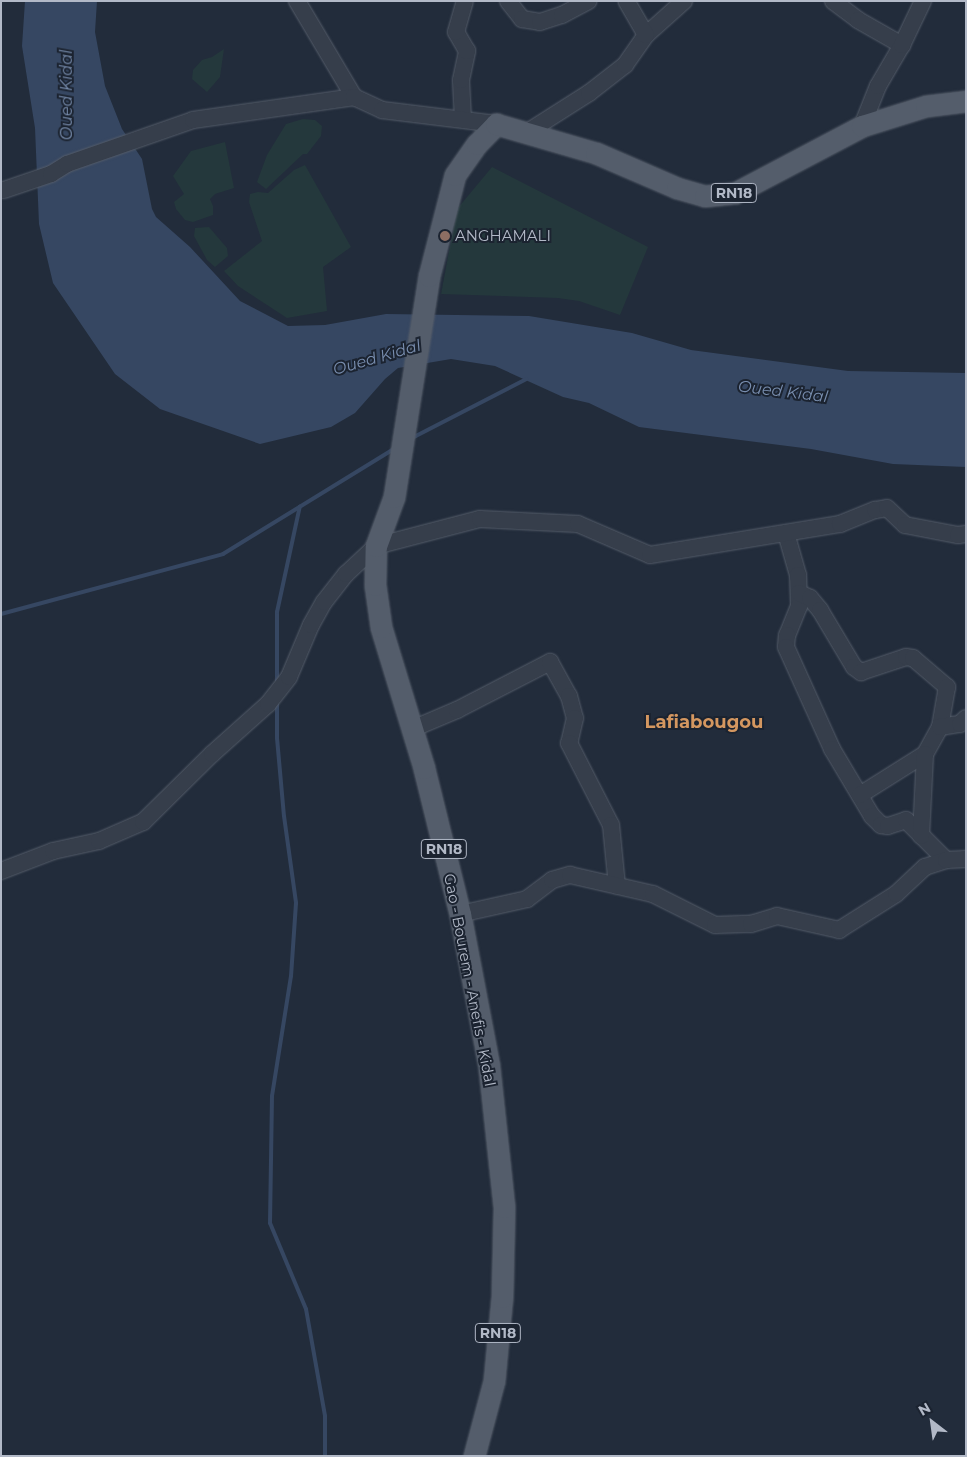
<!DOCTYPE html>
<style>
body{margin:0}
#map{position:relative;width:967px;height:1457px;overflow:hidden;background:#222c3b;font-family:Montserrat,sans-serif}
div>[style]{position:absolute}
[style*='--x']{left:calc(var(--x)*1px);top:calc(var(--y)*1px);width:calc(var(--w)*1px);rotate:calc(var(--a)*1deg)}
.green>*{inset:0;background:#24383c}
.water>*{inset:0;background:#364762}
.stream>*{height:4px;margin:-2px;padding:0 2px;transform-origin:2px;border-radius:2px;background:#364762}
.roads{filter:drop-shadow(0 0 1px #545c69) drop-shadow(0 0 1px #545c69)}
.minor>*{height:16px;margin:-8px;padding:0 8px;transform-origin:8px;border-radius:8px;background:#363e4b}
.major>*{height:21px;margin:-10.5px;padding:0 10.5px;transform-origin:10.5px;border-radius:10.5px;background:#545d6b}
.dots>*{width:14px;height:14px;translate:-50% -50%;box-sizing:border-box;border:2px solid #1b2330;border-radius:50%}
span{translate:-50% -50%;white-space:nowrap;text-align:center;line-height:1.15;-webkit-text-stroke:4px #1b2330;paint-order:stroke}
.shield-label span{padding:1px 4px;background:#1b2330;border:1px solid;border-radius:4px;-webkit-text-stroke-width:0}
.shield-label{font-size:14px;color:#b2b9c7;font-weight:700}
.poi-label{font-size:15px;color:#b2b9c7}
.left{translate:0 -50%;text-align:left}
.street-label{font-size:15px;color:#b2b9c7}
.water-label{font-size:16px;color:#798eaf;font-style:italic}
.quarter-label{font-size:18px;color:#d49760;font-weight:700}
.frame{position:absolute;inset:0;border:2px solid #b2b9c7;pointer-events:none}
.north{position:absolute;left:907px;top:1397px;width:50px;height:50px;-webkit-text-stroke:4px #1b2330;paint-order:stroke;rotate:330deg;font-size:14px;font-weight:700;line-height:20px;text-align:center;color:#b2b9c7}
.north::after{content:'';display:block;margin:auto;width:18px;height:22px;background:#b2b9c7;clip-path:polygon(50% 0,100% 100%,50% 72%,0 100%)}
</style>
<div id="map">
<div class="green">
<i style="clip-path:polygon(224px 49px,220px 77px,207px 92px,192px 79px,193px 70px,202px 60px,212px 57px)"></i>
<i style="clip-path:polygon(303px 119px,315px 120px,322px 126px,321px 136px,307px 154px,303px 154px,266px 189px,257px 182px,267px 155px,286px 124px)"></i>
<i style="clip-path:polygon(225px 142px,234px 188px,215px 194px,210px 199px,213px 206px,213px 215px,193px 222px,185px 220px,176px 209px,174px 202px,184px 194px,173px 176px,191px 151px)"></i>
<i style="clip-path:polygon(305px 165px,351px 247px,323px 267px,327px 311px,287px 318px,238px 286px,224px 271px,262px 241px,249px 202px,250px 194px,258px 192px,268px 193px,294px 170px)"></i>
<i style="clip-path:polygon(492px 167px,648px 247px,620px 315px,579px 301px,558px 298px,441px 294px,457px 209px)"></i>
<i style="clip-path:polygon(209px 227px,227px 248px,228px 256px,215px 267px,207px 260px,194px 236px,195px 228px)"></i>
</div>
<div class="water">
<i style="clip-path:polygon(25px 1px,97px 1px,95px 32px,105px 86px,122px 129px,142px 159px,152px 209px,156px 217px,190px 247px,240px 301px,288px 326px,325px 325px,386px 314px,529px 316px,632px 333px,691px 350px,848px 371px,966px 373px,966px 467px,893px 464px,811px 449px,639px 427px,589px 403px,563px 397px,495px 366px,451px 359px,398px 368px,385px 379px,355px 413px,331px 427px,260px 444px,160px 409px,115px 374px,53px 283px,39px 224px,35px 128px,22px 46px)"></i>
</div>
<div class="stream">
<i style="--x:410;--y:439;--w:131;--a:-27.3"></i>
<i style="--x:1;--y:614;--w:230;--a:-15.1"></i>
<i style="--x:223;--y:554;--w:201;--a:-31.6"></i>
<i style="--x:277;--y:683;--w:71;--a:-90"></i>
<i style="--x:277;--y:612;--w:108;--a:-77.8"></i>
<i style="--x:277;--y:702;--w:36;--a:90"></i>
<i style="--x:277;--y:738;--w:78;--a:84.9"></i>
<i style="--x:284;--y:816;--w:88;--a:82.1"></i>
<i style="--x:296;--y:903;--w:73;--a:93.9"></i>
<i style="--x:291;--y:976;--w:121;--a:99"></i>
<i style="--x:272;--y:1096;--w:127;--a:90.9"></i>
<i style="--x:270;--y:1223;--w:93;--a:67.3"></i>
<i style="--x:306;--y:1309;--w:109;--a:79.9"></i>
<i style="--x:325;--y:1416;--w:40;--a:90"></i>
</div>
<div class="roads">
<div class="minor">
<i style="--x:297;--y:1;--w:112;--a:59.3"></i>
<i style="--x:508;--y:1;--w:23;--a:52"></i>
<i style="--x:522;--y:19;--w:18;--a:9"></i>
<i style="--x:540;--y:22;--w:23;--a:-18"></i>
<i style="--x:562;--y:15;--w:30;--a:-28"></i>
<i style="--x:833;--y:1;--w:31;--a:37"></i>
<i style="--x:858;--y:20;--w:51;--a:29.6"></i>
<i style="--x:646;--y:35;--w:51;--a:-41.8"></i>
<i style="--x:463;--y:119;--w:39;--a:-93"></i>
<i style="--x:461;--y:80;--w:30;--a:-78"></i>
<i style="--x:467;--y:51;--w:22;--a:-120"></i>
<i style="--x:456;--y:32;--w:32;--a:-74"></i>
<i style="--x:862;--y:126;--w:43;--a:-68.2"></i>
<i style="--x:878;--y:86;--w:48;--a:-59.7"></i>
<i style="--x:902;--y:45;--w:49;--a:-64.5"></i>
<i style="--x:526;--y:133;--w:75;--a:-32.4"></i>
<i style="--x:589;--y:93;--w:46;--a:-37.9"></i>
<i style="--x:625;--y:65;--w:37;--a:-55"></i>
<i style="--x:646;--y:35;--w:39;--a:-120"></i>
<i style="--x:4;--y:190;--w:50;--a:-18.8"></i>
<i style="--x:51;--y:174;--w:19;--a:-32"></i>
<i style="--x:67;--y:164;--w:133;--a:-19.2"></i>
<i style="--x:193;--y:120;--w:163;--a:-8.1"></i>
<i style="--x:354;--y:97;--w:31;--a:25"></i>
<i style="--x:382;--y:110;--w:115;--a:7"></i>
<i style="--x:786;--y:533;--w:44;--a:74.1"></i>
<i style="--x:798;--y:575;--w:31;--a:88"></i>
<i style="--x:799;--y:606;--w:31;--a:112"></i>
<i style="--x:787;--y:635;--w:12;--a:95"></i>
<i style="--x:786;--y:647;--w:112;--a:65.7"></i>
<i style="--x:832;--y:749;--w:78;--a:59.2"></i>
<i style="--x:872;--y:816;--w:13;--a:45"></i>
<i style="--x:881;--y:825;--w:7;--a:8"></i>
<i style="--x:888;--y:826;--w:19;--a:-18"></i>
<i style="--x:906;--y:820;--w:57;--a:45"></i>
<i style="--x:799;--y:593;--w:12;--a:24"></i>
<i style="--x:810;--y:598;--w:16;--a:50"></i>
<i style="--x:820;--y:610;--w:66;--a:59.2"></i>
<i style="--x:854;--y:667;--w:9;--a:36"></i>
<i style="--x:861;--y:672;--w:47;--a:-18.4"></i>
<i style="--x:906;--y:657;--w:7;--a:8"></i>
<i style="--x:913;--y:658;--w:45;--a:40.5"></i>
<i style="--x:947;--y:687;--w:41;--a:99.9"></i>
<i style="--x:940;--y:727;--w:31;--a:119"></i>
<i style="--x:925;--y:754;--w:77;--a:147.8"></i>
<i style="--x:940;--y:727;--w:20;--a:-9"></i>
<i style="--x:960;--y:724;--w:8;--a:-45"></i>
<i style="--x:412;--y:729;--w:49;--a:-22.9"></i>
<i style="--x:457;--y:710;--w:105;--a:-27.3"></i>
<i style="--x:550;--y:662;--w:39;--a:61"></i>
<i style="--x:569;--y:696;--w:23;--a:75"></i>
<i style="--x:575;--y:718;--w:26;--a:103"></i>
<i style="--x:569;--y:743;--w:92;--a:62.9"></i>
<i style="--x:611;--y:825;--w:61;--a:84.4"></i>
<i style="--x:921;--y:836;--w:82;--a:-87.2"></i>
<i style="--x:1;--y:871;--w:56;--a:-21"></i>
<i style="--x:53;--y:851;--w:47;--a:-12.3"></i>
<i style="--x:99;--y:841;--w:48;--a:-23.4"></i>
<i style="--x:143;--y:822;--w:97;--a:-44.6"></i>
<i style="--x:212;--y:754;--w:75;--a:-41.8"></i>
<i style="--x:268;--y:704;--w:34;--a:-52"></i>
<i style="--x:289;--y:677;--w:56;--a:-67.1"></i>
<i style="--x:311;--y:625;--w:26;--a:-61"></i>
<i style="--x:324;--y:602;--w:36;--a:-52"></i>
<i style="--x:346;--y:574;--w:41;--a:-43"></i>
<i style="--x:376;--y:546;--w:107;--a:-14.6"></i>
<i style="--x:480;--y:519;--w:98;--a:2.9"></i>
<i style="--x:578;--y:524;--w:78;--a:23.3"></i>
<i style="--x:650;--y:555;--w:193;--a:-9.3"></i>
<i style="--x:840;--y:524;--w:38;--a:-22"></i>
<i style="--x:875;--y:510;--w:12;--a:-9"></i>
<i style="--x:887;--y:508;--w:25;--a:43"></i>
<i style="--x:905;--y:525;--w:54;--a:10.7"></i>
<i style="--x:958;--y:535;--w:8;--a:-7"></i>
<i style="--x:460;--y:914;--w:69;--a:-12.6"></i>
<i style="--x:527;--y:899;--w:31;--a:-37"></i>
<i style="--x:552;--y:880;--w:19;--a:-16"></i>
<i style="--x:570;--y:875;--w:85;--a:12.9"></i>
<i style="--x:653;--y:894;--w:69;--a:26.6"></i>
<i style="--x:715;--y:925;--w:36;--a:-2"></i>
<i style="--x:751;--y:924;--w:27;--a:-17"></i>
<i style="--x:777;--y:916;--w:64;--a:12.7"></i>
<i style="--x:839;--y:930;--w:67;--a:-32.3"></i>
<i style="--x:896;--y:894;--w:40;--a:-43"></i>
<i style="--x:925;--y:867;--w:22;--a:-18"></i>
<i style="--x:946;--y:860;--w:20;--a:-3"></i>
</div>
<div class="major">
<i style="--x:474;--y:1456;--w:78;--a:-75.1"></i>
<i style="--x:494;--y:1381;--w:84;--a:-84.6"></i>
<i style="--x:502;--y:1297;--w:90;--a:-88.7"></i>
<i style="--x:504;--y:1207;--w:142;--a:-96.1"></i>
<i style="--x:489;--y:1066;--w:155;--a:-100.8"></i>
<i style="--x:460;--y:914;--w:150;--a:-103.9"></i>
<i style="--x:424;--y:768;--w:147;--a:-107"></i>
<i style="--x:381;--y:627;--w:42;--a:-98.1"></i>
<i style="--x:375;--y:585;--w:39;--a:-89"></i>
<i style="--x:376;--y:546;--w:52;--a:-69.8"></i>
<i style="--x:394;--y:497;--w:224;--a:-81"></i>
<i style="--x:429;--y:276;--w:104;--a:-75.6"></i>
<i style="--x:455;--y:175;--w:38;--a:-55"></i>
<i style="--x:477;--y:144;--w:28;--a:-46"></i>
<i style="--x:496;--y:124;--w:104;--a:16.2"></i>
<i style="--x:596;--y:153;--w:88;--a:23.4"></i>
<i style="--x:677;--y:188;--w:29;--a:16"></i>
<i style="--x:705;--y:196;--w:30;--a:-6"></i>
<i style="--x:735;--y:193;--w:144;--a:-27.8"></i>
<i style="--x:862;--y:126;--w:67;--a:-17.4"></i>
<i style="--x:926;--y:106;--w:40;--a:-7.1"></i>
</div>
</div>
<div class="dots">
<i style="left:445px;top:236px;background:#8d6e63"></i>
</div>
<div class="shield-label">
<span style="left:734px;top:193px">RN18</span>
<span style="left:444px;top:849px">RN18</span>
<span style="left:498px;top:1333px">RN18</span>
</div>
<div class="poi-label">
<span class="left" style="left:455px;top:236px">ANGHAMALI</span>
</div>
<div class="street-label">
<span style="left:470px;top:980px;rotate:79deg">Gao - Bourem - Anefis - Kidal</span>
</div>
<div class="water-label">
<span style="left:67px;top:95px;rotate:-90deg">Oued Kidal</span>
<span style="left:377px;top:358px;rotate:-16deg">Oued Kidal</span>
<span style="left:783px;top:392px;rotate:7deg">Oued Kidal</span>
</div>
<div class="quarter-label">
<span style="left:704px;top:722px">Lafiabougou</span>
</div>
<div class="frame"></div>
<div class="north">N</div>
</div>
